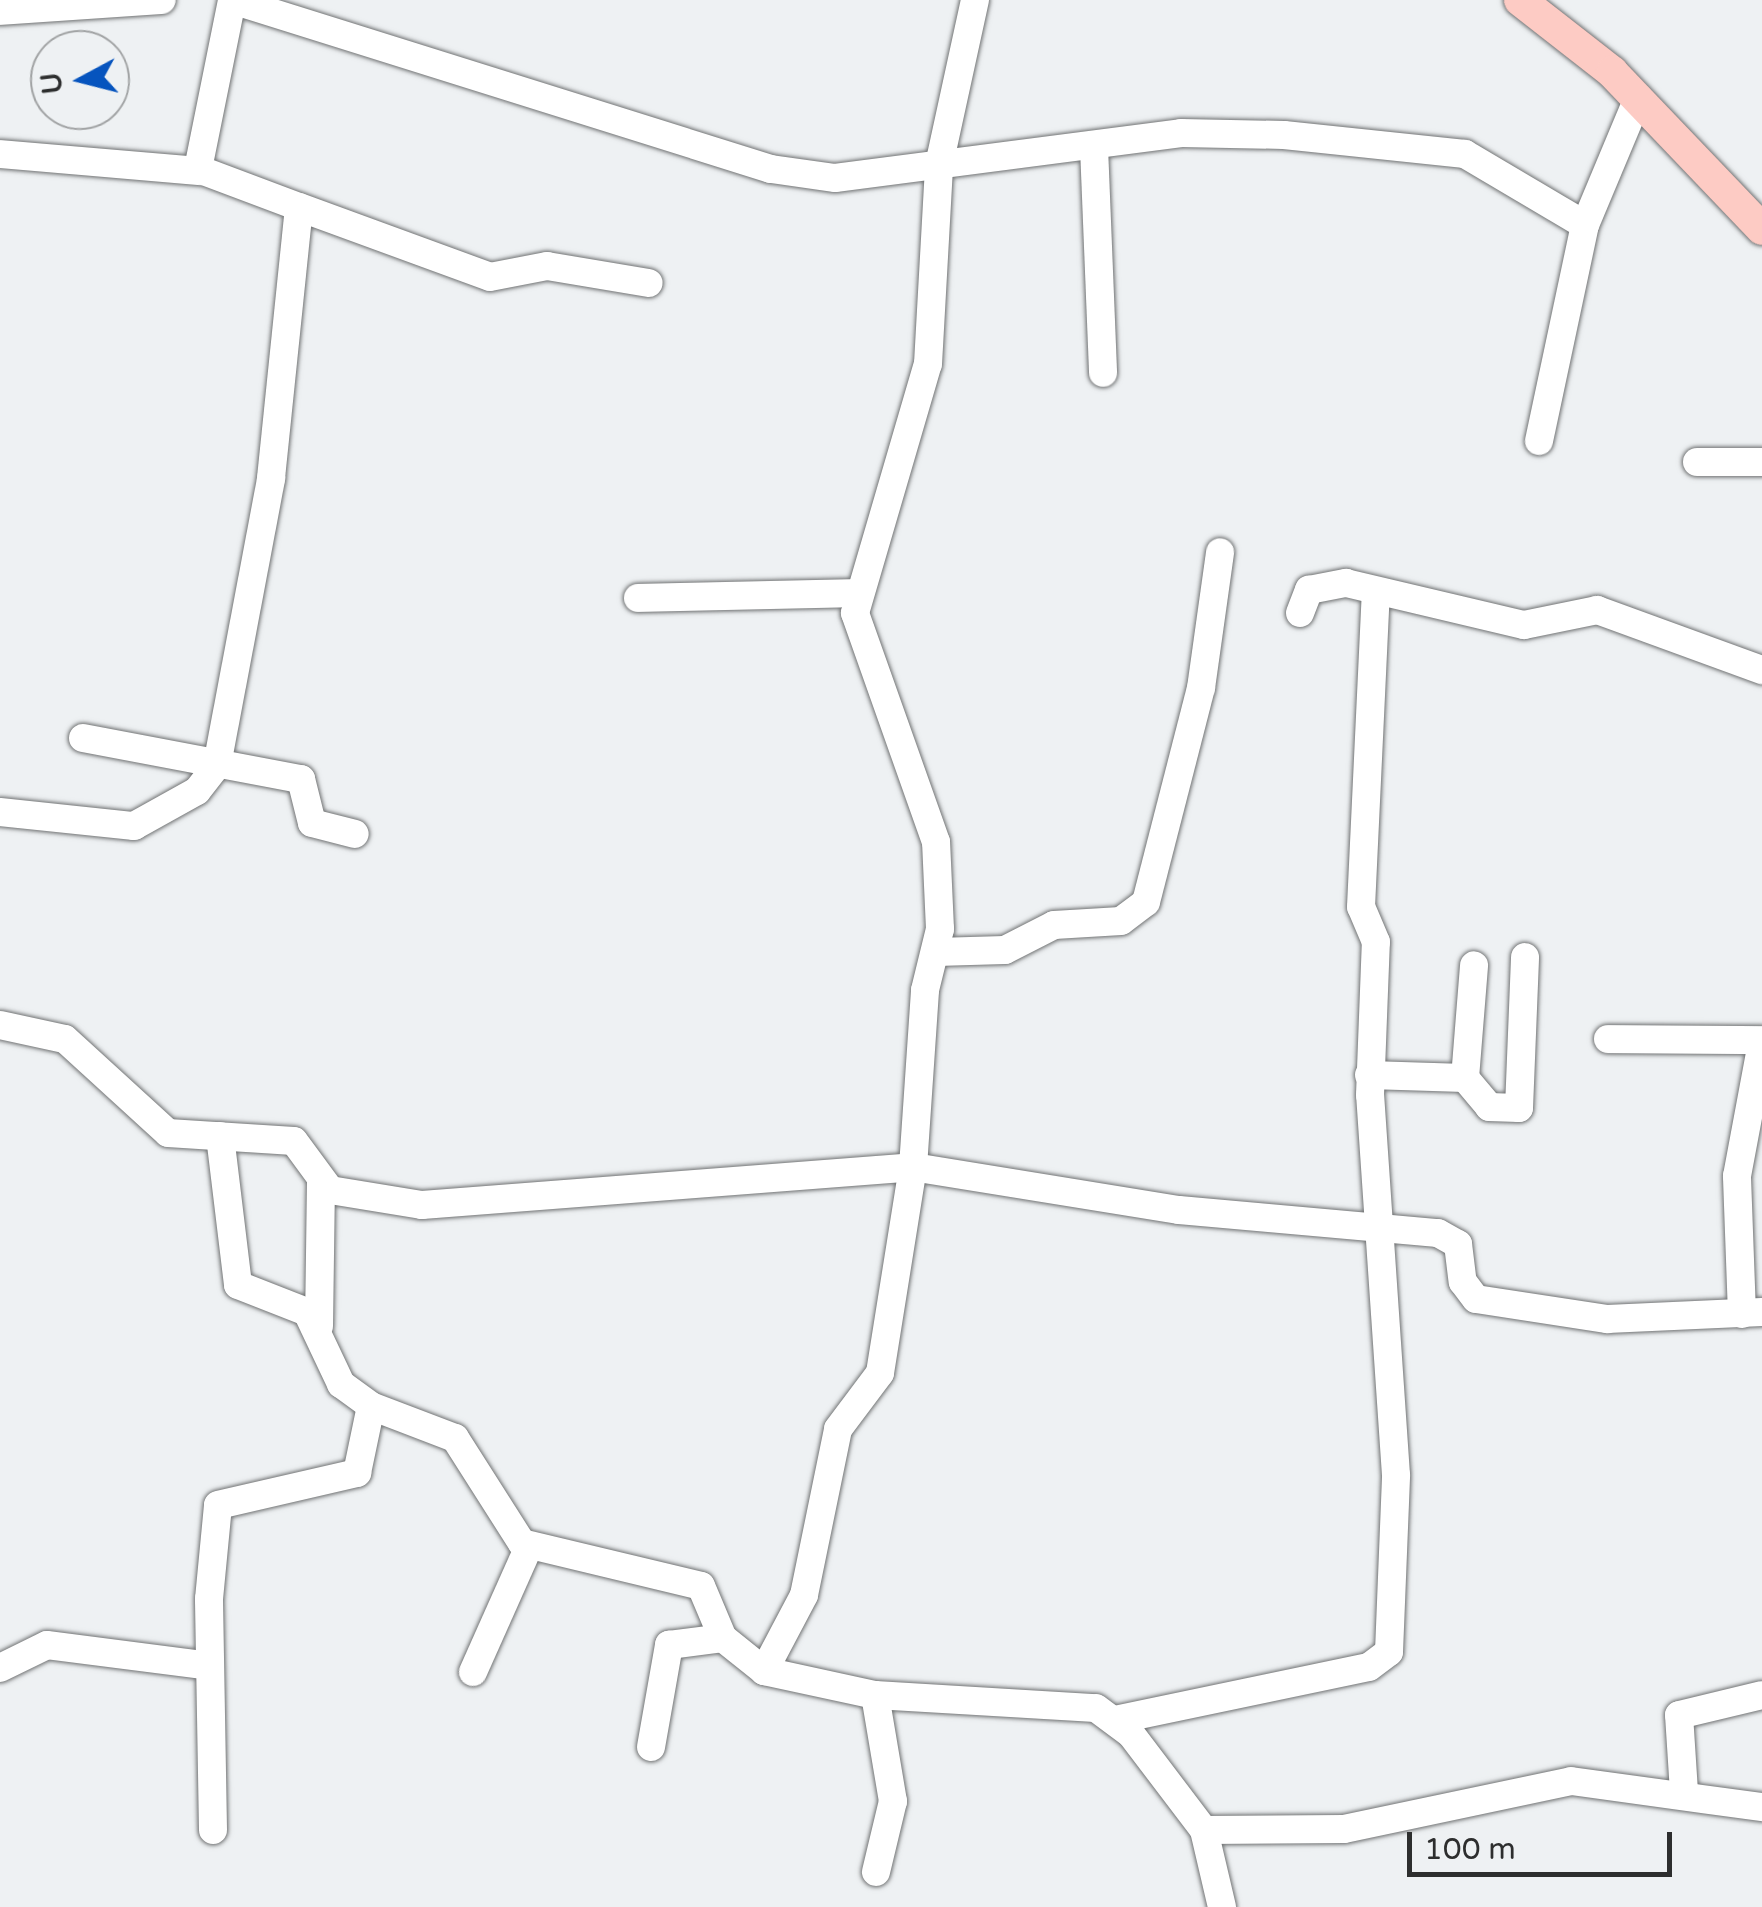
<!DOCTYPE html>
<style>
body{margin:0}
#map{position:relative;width:1762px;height:1907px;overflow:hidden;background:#eef1f3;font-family:"Varela Round",sans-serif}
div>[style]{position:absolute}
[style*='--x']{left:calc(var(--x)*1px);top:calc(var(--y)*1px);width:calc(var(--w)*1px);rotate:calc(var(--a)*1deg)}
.roads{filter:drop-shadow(0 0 2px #717374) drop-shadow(0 0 2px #717374)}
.minor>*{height:28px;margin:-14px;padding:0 14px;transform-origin:14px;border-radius:14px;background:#fff}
.major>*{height:32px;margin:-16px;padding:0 16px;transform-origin:16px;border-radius:16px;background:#fdcbc4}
span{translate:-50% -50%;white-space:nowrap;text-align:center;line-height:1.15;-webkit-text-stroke:10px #eef1f3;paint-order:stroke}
.north{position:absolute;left:30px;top:30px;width:100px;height:100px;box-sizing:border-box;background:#eef1f3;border:2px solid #a1a3a4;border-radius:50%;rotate:263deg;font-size:28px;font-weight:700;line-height:40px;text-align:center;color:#2d2e2e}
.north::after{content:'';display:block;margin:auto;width:35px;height:45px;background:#0654be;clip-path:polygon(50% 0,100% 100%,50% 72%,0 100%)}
.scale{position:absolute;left:1407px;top:1832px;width:265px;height:45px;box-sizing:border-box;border:5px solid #2d2e2e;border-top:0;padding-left:12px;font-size:30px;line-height:35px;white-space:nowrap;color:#2d2e2e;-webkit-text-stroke:8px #eef1f3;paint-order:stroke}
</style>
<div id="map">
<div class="roads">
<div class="minor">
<i style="--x:0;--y:11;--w:162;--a:-3.9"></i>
<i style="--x:1094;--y:147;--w:226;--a:87.7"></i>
<i style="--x:0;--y:154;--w:200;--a:4.9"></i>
<i style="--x:299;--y:207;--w:203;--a:20.1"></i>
<i style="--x:490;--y:277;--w:58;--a:-10.9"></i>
<i style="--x:547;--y:266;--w:103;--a:9.5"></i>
<i style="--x:1539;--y:441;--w:221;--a:-78"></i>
<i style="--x:1585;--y:225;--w:138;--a:-67.3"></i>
<i style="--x:1697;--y:462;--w:65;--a:0"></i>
<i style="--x:638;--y:598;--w:220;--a:-1.3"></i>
<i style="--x:1300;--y:613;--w:25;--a:-69"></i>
<i style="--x:1309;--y:590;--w:38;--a:-11"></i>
<i style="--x:1346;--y:583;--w:183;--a:13.3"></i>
<i style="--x:1524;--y:625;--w:75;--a:-11.6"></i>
<i style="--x:1597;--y:610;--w:176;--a:20"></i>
<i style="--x:83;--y:738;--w:222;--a:10.7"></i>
<i style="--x:301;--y:779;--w:45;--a:76"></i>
<i style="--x:312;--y:823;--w:44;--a:14.3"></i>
<i style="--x:0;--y:812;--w:135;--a:6"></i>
<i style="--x:134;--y:826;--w:72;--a:-29.1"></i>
<i style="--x:197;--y:791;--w:33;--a:-52"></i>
<i style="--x:217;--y:765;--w:292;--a:-79.3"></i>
<i style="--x:271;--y:478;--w:272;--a:-84.1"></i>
<i style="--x:299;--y:207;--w:108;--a:-159.4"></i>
<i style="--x:198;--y:169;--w:172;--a:-78.6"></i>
<i style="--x:232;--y:0;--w:565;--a:17.41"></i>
<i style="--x:771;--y:169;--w:65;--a:8"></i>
<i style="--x:835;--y:178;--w:349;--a:-7.4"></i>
<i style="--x:1181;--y:133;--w:103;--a:1.1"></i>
<i style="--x:1284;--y:135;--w:182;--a:6"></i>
<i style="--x:1465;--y:154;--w:139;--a:30.6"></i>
<i style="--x:936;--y:952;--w:69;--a:-1.7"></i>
<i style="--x:1005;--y:950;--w:55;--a:-27"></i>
<i style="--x:1054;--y:925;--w:67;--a:-3.4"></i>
<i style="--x:1121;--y:921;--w:31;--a:-37"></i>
<i style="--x:1146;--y:902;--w:221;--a:-75.6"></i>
<i style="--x:1201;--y:688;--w:137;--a:-82"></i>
<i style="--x:0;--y:1025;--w:66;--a:12.2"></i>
<i style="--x:65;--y:1039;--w:139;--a:42.4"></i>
<i style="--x:168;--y:1133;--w:126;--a:3.6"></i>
<i style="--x:294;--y:1141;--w:61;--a:53.7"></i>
<i style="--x:330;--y:1190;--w:93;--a:9.3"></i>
<i style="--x:422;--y:1205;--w:492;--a:-4.4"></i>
<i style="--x:913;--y:1167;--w:269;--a:9.2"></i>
<i style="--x:1179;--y:1210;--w:260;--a:5.1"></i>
<i style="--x:1438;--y:1233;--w:23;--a:29"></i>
<i style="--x:1458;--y:1244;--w:38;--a:83"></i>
<i style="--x:1463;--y:1282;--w:21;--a:53"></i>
<i style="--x:1476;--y:1299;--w:133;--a:8.7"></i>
<i style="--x:1607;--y:1319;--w:155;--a:-2.6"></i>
<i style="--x:1608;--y:1039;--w:154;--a:0.4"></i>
<i style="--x:1369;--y:1075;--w:96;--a:1.8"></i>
<i style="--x:1465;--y:1078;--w:113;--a:-85.4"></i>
<i style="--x:1465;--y:1078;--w:38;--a:50"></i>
<i style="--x:1489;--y:1107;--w:30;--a:2"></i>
<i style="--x:1519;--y:1108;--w:151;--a:-87.7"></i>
<i style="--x:220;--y:1136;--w:150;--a:83.1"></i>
<i style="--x:238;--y:1285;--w:74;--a:21.4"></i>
<i style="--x:307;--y:1312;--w:80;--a:64.7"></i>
<i style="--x:341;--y:1384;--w:37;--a:36"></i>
<i style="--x:1742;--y:1314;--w:138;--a:-92.1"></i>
<i style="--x:1737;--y:1176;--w:135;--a:-79.4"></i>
<i style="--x:319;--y:1326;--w:145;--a:-89.2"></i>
<i style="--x:0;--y:1668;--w:52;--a:-26.1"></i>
<i style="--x:47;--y:1645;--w:164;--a:7.3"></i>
<i style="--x:764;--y:1671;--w:86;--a:-62.2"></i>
<i style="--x:804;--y:1595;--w:169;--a:-78.4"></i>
<i style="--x:838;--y:1429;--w:70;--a:-53.1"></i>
<i style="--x:880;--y:1373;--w:209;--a:-80.9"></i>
<i style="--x:913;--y:1167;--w:177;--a:-86.1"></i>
<i style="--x:925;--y:990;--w:63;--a:-76.2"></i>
<i style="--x:940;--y:929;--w:87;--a:-92.6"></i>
<i style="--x:936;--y:842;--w:243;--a:-109.5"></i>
<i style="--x:855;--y:613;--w:259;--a:-73.7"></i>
<i style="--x:928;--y:364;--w:199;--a:-86.8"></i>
<i style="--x:939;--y:165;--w:169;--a:-77.7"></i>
<i style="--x:473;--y:1672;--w:138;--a:-66"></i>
<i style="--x:875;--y:1695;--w:108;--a:80.4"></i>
<i style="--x:893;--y:1801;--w:73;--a:103.5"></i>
<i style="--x:1115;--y:1720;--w:259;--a:-11.8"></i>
<i style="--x:1369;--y:1667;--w:25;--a:-37"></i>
<i style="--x:1389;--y:1652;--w:177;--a:-87.7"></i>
<i style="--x:1396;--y:1475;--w:381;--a:-93.9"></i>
<i style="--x:1370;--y:1095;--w:153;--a:-87.8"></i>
<i style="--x:1376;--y:942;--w:38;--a:-113"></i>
<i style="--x:1361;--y:907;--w:316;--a:-87.3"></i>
<i style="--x:651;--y:1747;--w:104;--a:-80"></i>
<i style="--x:669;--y:1645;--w:54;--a:-7.4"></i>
<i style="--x:1684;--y:1792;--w:77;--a:-93.7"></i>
<i style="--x:1679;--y:1715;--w:85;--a:-13.5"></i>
<i style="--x:213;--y:1830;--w:231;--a:-91"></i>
<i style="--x:209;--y:1599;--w:94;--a:-84.5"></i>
<i style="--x:218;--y:1505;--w:143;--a:-13"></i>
<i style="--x:357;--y:1473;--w:68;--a:-78.2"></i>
<i style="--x:371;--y:1406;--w:90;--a:20.9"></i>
<i style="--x:455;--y:1438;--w:125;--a:57.5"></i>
<i style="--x:522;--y:1543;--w:184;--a:13.5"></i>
<i style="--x:701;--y:1586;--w:56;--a:67.1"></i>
<i style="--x:723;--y:1638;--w:53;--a:38.8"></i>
<i style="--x:764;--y:1671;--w:114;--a:12.2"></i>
<i style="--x:875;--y:1695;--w:221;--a:3.4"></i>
<i style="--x:1096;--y:1708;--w:44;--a:36.6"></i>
<i style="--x:1131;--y:1734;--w:121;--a:52.8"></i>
<i style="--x:1222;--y:1907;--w:79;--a:-103.2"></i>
<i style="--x:1204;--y:1830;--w:140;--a:-0.4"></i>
<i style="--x:1344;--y:1829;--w:232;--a:-11.9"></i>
<i style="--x:1571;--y:1781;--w:193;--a:7.8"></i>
</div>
<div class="major">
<i style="--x:1520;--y:0;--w:117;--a:38"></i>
<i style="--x:1612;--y:72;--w:217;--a:46.3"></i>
</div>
</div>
<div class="north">U</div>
<div class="scale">100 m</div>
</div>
